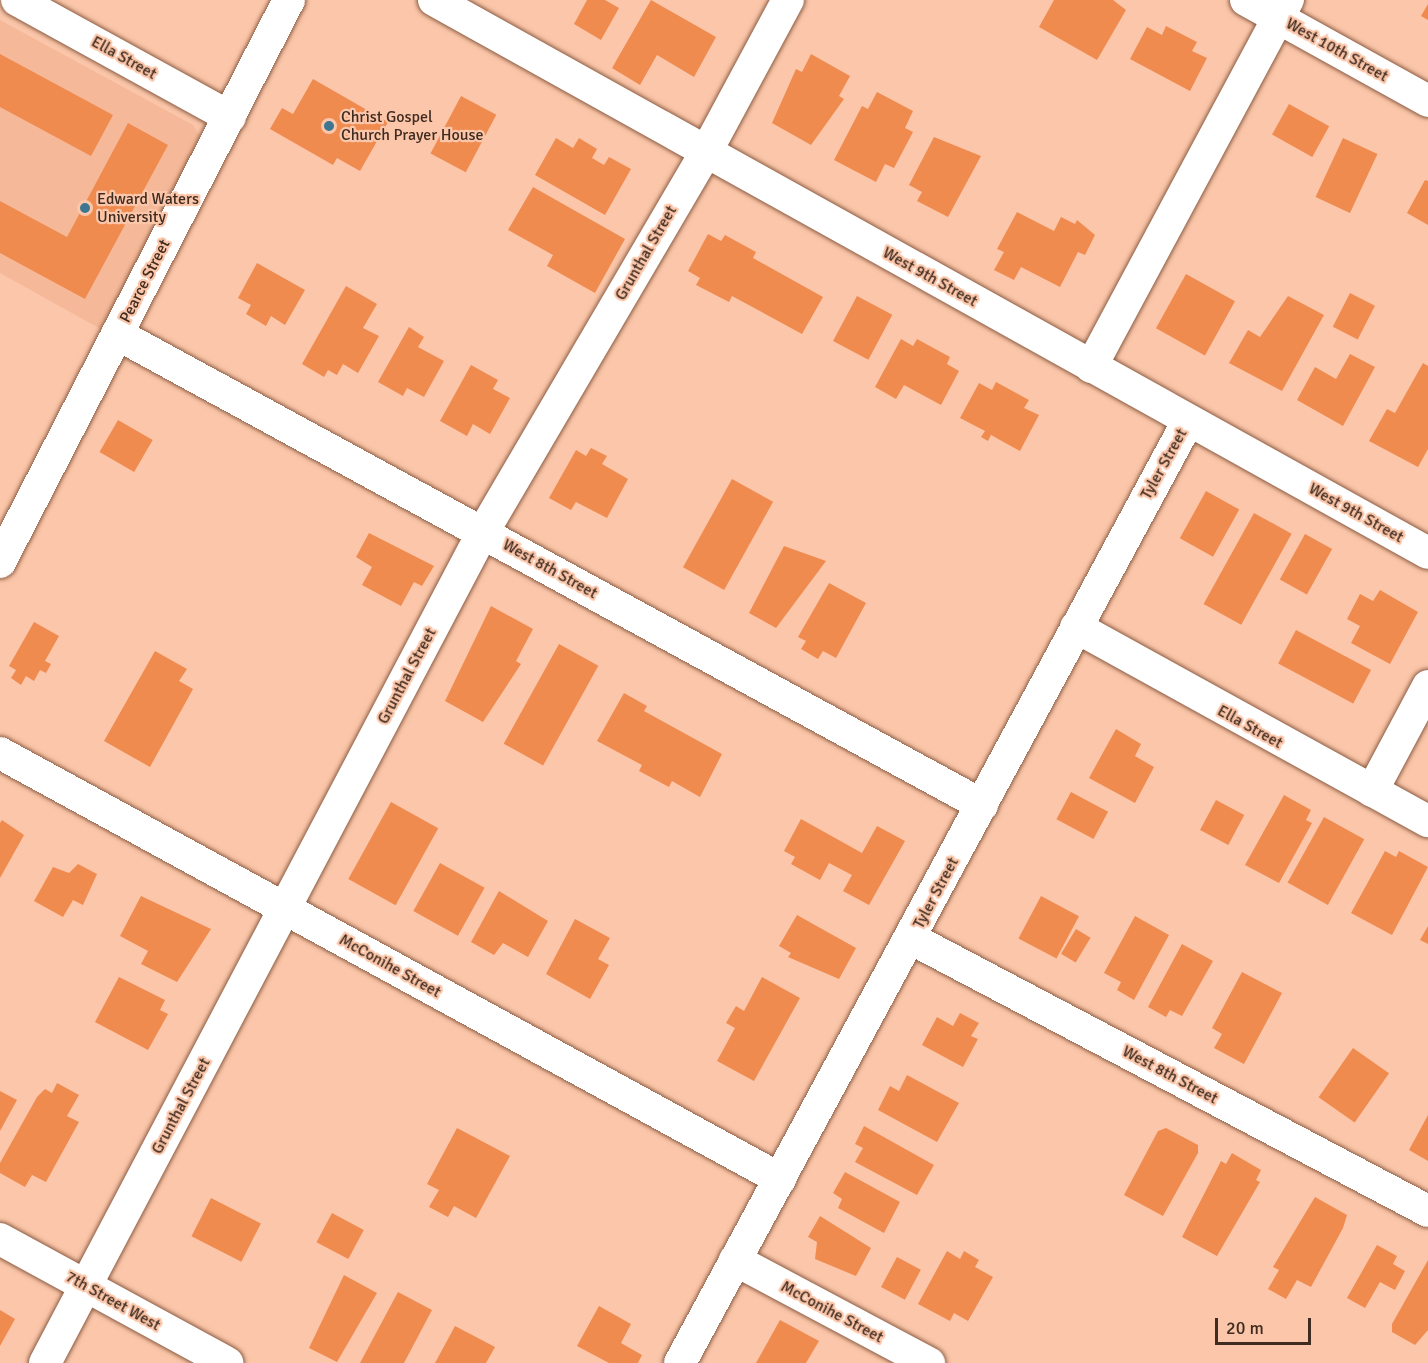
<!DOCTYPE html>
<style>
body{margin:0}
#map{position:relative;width:1428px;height:1363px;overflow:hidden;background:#fbc6a9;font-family:Signika,sans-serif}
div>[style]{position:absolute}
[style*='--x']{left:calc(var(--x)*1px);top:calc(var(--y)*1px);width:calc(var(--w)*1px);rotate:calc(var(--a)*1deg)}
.built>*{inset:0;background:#f5b999}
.building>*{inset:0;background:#f08b50;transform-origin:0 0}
.roads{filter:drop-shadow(0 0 2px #8b5c43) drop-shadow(0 0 2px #8b5c43)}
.street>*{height:32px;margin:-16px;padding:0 16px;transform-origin:16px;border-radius:16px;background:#fff}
.dots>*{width:16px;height:16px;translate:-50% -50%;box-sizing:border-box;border:3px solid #fbc6a9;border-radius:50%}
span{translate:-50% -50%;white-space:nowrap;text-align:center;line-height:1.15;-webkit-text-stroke:4.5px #fbc6a9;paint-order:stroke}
.street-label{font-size:16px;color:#402b20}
.poi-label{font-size:16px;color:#402b20}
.left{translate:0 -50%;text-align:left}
.scale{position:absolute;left:1215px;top:1318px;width:96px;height:27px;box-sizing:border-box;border:3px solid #402b20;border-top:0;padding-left:8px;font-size:18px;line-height:21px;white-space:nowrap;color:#402b20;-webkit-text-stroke:4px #fbc6a9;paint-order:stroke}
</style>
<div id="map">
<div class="built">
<i style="clip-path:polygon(0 20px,193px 125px,204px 143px,106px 332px,0 273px)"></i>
</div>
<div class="building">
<i style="clip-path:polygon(587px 0,605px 0,619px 8px,601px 40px,574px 24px)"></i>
<i style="clip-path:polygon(651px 0,716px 37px,694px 77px,657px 55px,640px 85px,612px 68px)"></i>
<i style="clip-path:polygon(1054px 0,1113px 0,1126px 10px,1097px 60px,1039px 27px)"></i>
<i style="clip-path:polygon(1428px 4px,1428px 20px,1421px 16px)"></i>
<i style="clip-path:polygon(1166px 26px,1197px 42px,1192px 51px,1207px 58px,1190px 91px,1130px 59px,1147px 27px,1162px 35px)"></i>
<i style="clip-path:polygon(0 54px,113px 115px,91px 156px,0 107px)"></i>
<i style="clip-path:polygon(811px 54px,850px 76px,839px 96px,844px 99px,811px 145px,772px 123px,796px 69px,802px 72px)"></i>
<i style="clip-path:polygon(313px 79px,388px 122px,360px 171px,337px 158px,333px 165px,270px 129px,282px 108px,293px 114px)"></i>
<i style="clip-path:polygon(877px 92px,913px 111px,905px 128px,913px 132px,894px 168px,885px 164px,876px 182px,834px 160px,862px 106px,868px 109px)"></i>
<i style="left:461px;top:96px;width:40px;height:65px;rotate:28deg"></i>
<i style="left:1289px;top:104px;width:46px;height:35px;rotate:29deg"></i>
<i style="clip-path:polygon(128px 123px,168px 145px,85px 299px,0 253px,0 201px,67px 237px)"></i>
<i style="clip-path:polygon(934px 137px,981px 156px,948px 217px,917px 201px,922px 192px,909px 185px)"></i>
<i style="clip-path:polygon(556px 138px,573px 148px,579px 138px,597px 149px,592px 158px,604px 165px,609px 157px,631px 169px,605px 215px,535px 175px)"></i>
<i style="left:1343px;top:138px;width:38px;height:65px;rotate:25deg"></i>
<i style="clip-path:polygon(1425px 180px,1428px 181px,1428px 225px,1407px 213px)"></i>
<i style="clip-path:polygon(533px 187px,625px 239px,595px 293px,547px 266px,553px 255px,508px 230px)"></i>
<i style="clip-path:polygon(1017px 212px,1054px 231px,1061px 217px,1075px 224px,1077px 220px,1095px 235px,1085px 255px,1078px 252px,1060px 287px,1021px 267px,1014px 280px,994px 270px,1004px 252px,997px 249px)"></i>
<i style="clip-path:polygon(708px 234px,721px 241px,725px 235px,756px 252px,753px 258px,823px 297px,802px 334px,732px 296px,729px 302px,696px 285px,700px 278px,688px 271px)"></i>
<i style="clip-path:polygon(257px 263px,305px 290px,285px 325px,271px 316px,266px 326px,246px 314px,251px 305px,238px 298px)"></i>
<i style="left:1186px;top:274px;width:56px;height:62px;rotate:29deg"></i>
<i style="clip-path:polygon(346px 286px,377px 304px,363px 328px,379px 336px,358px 373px,343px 364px,337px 375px,328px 370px,324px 377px,302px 364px)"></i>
<i style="left:1350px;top:293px;width:28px;height:38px;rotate:27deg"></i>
<i style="left:857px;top:296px;width:40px;height:51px;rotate:28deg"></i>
<i style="clip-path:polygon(1288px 296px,1324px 315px,1282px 391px,1229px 363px,1248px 330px,1260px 337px)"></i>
<i style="clip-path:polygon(409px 327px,424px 337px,418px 347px,444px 361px,424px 397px,407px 388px,403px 396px,378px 382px)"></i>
<i style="clip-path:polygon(901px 339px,913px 346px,917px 339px,950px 357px,947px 364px,959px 371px,941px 405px,904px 385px,896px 399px,875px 387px)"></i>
<i style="clip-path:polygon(1350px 354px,1375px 367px,1343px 426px,1297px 400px,1315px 367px,1336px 379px)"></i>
<i style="clip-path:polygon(1423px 363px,1428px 366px,1428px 449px,1418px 467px,1369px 441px,1387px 409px,1395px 413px)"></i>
<i style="clip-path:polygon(471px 365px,498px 380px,493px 389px,510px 398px,490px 434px,473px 424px,467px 436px,440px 421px)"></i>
<i style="clip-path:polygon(996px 382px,1029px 400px,1024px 408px,1039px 415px,1020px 451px,991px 435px,988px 441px,981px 437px,985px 431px,960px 418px,979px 383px,992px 390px)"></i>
<i style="left:118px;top:420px;width:40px;height:37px;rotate:30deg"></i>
<i style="clip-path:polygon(591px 448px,607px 456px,602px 464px,628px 479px,607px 518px,576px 502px,571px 510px,549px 498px,576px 450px,586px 456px)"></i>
<i style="left:732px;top:479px;width:47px;height:101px;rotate:29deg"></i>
<i style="left:1206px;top:491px;width:38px;height:54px;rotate:29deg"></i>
<i style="left:1254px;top:513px;width:43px;height:104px;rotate:29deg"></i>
<i style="clip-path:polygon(369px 533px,434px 566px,422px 586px,414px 582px,401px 606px,362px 585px,372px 567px,356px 557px)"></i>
<i style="left:1305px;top:534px;width:31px;height:52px;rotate:29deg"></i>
<i style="clip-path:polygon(784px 546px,826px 561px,776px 628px,749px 613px)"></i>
<i style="clip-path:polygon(829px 583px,866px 603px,836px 658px,823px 651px,818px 659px,801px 649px,806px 641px,798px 637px)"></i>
<i style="clip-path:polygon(1380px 590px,1418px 612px,1390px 664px,1351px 643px,1360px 626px,1347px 619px,1360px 594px,1373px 601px)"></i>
<i style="clip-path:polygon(491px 606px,533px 629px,516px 661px,521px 664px,483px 722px,445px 701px)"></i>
<i style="clip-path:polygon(34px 622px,59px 636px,45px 661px,51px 664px,46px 673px,40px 670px,34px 681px,26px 676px,21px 685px,11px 678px,16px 670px,9px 666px)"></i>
<i style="left:1296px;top:630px;width:85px;height:38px;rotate:28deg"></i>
<i style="left:559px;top:644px;width:45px;height:114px;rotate:29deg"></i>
<i style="clip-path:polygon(155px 651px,187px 669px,179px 681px,193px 689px,150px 767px,104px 741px)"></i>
<i style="clip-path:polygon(624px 693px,647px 706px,644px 711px,722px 754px,700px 797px,672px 781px,669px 787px,639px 771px,642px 765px,597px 741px)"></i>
<i style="clip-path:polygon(1116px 729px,1141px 744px,1135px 756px,1154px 767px,1135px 803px,1089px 778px)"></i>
<i style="left:1071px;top:792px;width:42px;height:31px;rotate:28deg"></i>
<i style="clip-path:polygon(1284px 795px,1311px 810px,1306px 820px,1312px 823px,1279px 883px,1245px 865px)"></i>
<i style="left:1216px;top:800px;width:32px;height:34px;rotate:28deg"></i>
<i style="left:391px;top:802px;width:54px;height:88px;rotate:29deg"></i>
<i style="left:1324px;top:817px;width:46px;height:75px;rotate:29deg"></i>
<i style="clip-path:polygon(801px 819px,862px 853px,877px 826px,905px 841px,869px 905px,843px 891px,852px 875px,829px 863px,820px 880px,791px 864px,795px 857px,784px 851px)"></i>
<i style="clip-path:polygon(2px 820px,24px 835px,0 878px,0 823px)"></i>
<i style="clip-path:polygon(1385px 851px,1396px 857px,1399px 851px,1428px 867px,1392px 935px,1351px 913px)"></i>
<i style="left:440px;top:863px;width:51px;height:55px;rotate:29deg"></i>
<i style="clip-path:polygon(78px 864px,97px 874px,83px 905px,73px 900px,63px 917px,34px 901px,53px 867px,69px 873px)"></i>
<i style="clip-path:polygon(499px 891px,548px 921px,528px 957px,503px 943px,494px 955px,471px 942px)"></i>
<i style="clip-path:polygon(141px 896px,211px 929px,177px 982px,141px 964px,148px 951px,120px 936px)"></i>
<i style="left:1041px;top:896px;width:43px;height:48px;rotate:28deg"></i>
<i style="clip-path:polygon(797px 915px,856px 948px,839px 979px,788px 957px,791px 953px,779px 946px)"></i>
<i style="clip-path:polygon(1135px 916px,1169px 935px,1134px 1000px,1117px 990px,1121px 982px,1104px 973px)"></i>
<i style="clip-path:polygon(575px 919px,610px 938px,598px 959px,609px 965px,590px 999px,546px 974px)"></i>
<i style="clip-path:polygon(1428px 926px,1428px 944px,1420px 940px)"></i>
<i style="left:1076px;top:929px;width:17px;height:29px;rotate:31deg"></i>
<i style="clip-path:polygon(1182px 944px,1213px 961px,1182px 1016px,1170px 1010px,1166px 1017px,1148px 1007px)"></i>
<i style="clip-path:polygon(1242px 972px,1282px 993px,1244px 1064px,1214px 1048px,1222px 1034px,1212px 1028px)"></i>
<i style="clip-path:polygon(119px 977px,165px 1000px,160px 1010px,168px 1014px,148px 1050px,95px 1022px)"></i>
<i style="clip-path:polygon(762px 977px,800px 998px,754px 1081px,717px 1061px,735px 1028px,726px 1023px,736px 1006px,744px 1011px)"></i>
<i style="clip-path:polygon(960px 1013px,979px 1023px,971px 1036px,978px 1039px,963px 1067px,922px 1045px,937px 1017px,953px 1026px)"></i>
<i style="left:1353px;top:1048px;width:44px;height:60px;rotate:35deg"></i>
<i style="clip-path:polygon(907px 1075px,959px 1103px,937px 1142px,878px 1110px,890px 1086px,899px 1091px)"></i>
<i style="clip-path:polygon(57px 1083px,79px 1095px,67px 1116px,79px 1122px,46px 1182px,32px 1175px,25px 1187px,0 1173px,0 1163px,37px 1097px,45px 1089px,52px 1093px)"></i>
<i style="clip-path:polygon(0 1091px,17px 1100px,0 1131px)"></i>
<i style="clip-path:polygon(1428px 1115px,1428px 1161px,1409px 1150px)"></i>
<i style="clip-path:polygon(864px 1126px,934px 1165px,917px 1195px,855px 1162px,863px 1148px,855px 1144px)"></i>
<i style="clip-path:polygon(457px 1128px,510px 1156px,476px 1218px,454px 1206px,448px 1217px,429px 1207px,439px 1190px,427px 1184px)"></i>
<i style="clip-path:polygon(1166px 1128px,1198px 1145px,1198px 1153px,1163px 1216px,1124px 1195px,1158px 1131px)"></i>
<i style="clip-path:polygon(1232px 1153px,1261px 1170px,1256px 1180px,1260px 1182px,1217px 1256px,1182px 1237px,1221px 1161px,1226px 1164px)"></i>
<i style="clip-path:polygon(845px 1172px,900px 1202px,884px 1233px,838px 1208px,842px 1199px,833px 1193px)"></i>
<i style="clip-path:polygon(1315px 1197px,1347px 1215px,1343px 1228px,1311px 1287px,1297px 1280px,1286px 1299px,1268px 1289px,1279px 1270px,1273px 1267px)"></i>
<i style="left:211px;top:1198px;width:56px;height:43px;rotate:27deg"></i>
<i style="left:332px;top:1213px;width:36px;height:33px;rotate:28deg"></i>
<i style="clip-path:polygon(820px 1216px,871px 1248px,856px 1276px,815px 1259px,817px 1242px,808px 1237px)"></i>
<i style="clip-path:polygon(1377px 1245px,1397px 1256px,1393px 1264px,1405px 1271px,1395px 1290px,1380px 1282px,1365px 1308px,1347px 1298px)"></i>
<i style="clip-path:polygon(947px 1251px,960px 1259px,964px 1251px,979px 1260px,975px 1267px,993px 1277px,968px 1321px,954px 1313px,950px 1321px,918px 1304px)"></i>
<i style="left:897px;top:1257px;width:27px;height:34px;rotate:28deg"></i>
<i style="clip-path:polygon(1428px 1260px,1428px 1330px,1415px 1345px,1392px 1332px,1392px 1324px)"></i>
<i style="clip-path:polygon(344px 1275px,377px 1293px,337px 1362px,309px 1348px)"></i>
<i style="clip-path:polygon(398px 1292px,432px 1310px,404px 1363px,360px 1363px)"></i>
<i style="clip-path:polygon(599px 1306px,631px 1324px,621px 1343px,642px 1355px,638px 1363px,609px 1363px,577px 1346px)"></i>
<i style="clip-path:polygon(0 1310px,15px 1319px,0 1346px)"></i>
<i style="clip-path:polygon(780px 1320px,819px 1341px,806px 1363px,756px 1363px)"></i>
<i style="clip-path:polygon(455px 1326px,495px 1347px,486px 1363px,435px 1363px)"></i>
</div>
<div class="roads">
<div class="street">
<i style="--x:17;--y:0;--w:243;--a:28.8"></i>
<i style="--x:434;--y:0;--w:1137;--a:29.09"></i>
<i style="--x:1246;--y:0;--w:208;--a:29"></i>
<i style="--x:117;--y:334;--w:985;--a:28.57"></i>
<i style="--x:1091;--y:367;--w:417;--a:-61.8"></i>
<i style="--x:0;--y:562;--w:632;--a:-62.79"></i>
<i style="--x:1076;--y:627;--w:402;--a:28.9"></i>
<i style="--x:0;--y:753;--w:889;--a:28.64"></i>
<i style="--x:1372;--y:791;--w:119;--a:-61.9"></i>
<i style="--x:912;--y:939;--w:583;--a:27.8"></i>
<i style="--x:0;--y:1239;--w:259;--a:28.6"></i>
<i style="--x:735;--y:1260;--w:220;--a:28"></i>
<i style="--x:45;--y:1363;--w:939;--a:-62.21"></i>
<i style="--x:483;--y:532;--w:441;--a:-59.6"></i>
<i style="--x:706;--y:152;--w:173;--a:-61.7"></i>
<i style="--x:680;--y:1363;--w:1070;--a:-61.66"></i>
</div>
</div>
<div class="dots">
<i style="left:329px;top:126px;background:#3d7690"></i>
<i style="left:85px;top:208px;background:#3d7690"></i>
</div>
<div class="street-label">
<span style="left:1337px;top:50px;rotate:29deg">West 10th Street</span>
<span style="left:124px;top:58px;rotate:29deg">Ella Street</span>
<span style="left:646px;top:253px;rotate:-60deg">Grunthal Street</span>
<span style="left:930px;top:277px;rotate:29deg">West 9th Street</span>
<span style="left:145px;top:281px;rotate:-63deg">Pearce Street</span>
<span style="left:1164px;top:464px;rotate:-61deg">Tyler Street</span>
<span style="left:1356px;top:513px;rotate:29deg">West 9th Street</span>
<span style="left:550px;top:569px;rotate:29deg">West 8th Street</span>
<span style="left:407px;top:676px;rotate:-62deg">Grunthal Street</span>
<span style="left:1250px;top:727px;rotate:29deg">Ella Street</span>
<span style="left:936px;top:893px;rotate:-62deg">Tyler Street</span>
<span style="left:390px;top:966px;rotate:29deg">McConihe Street</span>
<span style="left:1170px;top:1075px;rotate:28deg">West 8th Street</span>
<span style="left:181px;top:1106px;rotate:-62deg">Grunthal Street</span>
<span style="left:113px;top:1301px;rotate:29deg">7th Street West</span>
<span style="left:832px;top:1312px;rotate:28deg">McConihe Street</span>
</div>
<div class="poi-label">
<span class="left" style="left:341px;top:126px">Christ Gospel<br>Church Prayer House</span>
<span class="left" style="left:97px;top:208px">Edward Waters<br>University</span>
</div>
<div class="scale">20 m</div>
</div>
